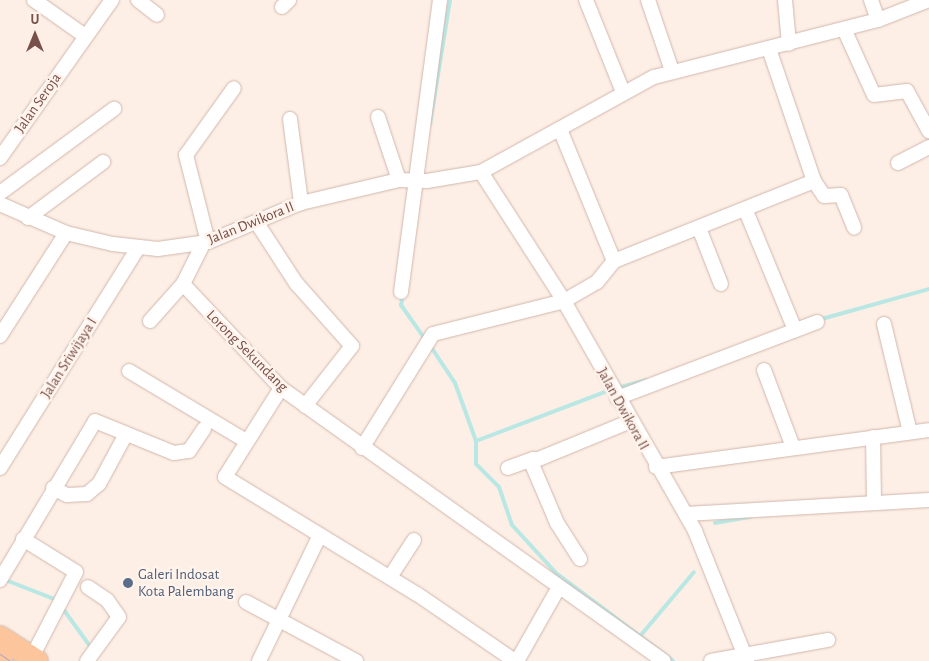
<!DOCTYPE html>
<style>
body{margin:0}
#map{position:relative;width:929px;height:661px;overflow:hidden;background:#fdefe5;font-family:"Alegreya Sans",sans-serif}
div>[style]{position:absolute}
[style*='--x']{left:calc(var(--x)*1px);top:calc(var(--y)*1px);width:calc(var(--w)*1px);rotate:calc(var(--a)*1deg)}
.stream>*{height:4px;margin:-2px;padding:0 2px;transform-origin:2px;border-radius:2px;background:#b9e7e4}
.roads{filter:drop-shadow(0 0 1px #d1b6ad) drop-shadow(0 0 1px #d1b6ad)}
.street>*{height:14px;margin:-7px;padding:0 7px;transform-origin:7px;border-radius:7px;background:#fff}
.primary>*{height:22px;margin:-11px;padding:0 11px;transform-origin:11px;border-radius:11px;background:#fcc59c}
.tram>*{height:1px;margin:-0.5px;padding:0 0.5px;transform-origin:0.5px;border-radius:0.5px;background:#afa3c7}
.dots>*{width:14px;height:14px;translate:-50% -50%;box-sizing:border-box;border:2px solid #fff3ec;border-radius:50%}
span{translate:-50% -50%;white-space:nowrap;text-align:center;line-height:1.15;-webkit-text-stroke:5px #fff3ec;paint-order:stroke}
.street-label{font-size:15px;color:#765049}
.service-label{font-size:15px;color:#4e5e75}
.left{translate:0 -50%;text-align:left}
.north{position:absolute;left:10px;top:10px;width:50px;height:50px;-webkit-text-stroke:4px #fff3ec;paint-order:stroke;rotate:0deg;font-size:14px;font-weight:700;line-height:20px;text-align:center;color:#765049}
.north::after{content:'';display:block;margin:auto;width:18px;height:22px;background:#765049;clip-path:polygon(50% 0,100% 100%,50% 72%,0 100%)}
</style>
<div id="map">
<div class="stream">
<i style="--x:430;--y:124;--w:126;--a:-80.8"></i>
<i style="--x:403;--y:294;--w:11;--a:100"></i>
<i style="--x:401;--y:305;--w:42;--a:54.8"></i>
<i style="--x:818;--y:320;--w:115;--a:-15.6"></i>
<i style="--x:429;--y:344;--w:47;--a:56.3"></i>
<i style="--x:455;--y:383;--w:62;--a:70.1"></i>
<i style="--x:476;--y:441;--w:23;--a:90"></i>
<i style="--x:476;--y:464;--w:33;--a:45"></i>
<i style="--x:499;--y:487;--w:40;--a:71.1"></i>
<i style="--x:512;--y:525;--w:65;--a:47.5"></i>
<i style="--x:556;--y:573;--w:146;--a:36.9"></i>
<i style="--x:617;--y:388;--w:30;--a:-15"></i>
<i style="--x:476;--y:441;--w:143;--a:-20.8"></i>
<i style="--x:715;--y:523;--w:36;--a:-10"></i>
<i style="--x:3;--y:579;--w:58;--a:21.3"></i>
<i style="--x:61;--y:606;--w:53;--a:54.2"></i>
<i style="--x:641;--y:635;--w:82;--a:-49.9"></i>
</div>
<div class="roads">
<div class="street">
<i style="--x:34;--y:0;--w:62;--a:35.2"></i>
<i style="--x:138;--y:0;--w:24;--a:38"></i>
<i style="--x:586;--y:0;--w:99;--a:68.1"></i>
<i style="--x:648;--y:0;--w:75;--a:71.3"></i>
<i style="--x:785;--y:0;--w:44;--a:84.8"></i>
<i style="--x:871;--y:0;--w:21;--a:71"></i>
<i style="--x:282;--y:7;--w:10;--a:-45"></i>
<i style="--x:844;--y:29;--w:72;--a:65.6"></i>
<i style="--x:874;--y:95;--w:33;--a:-7"></i>
<i style="--x:907;--y:91;--w:46;--a:61.2"></i>
<i style="--x:378;--y:117;--w:66;--a:71.6"></i>
<i style="--x:290;--y:119;--w:85;--a:82.5"></i>
<i style="--x:0;--y:158;--w:194;--a:-54.7"></i>
<i style="--x:898;--y:163;--w:35;--a:-27"></i>
<i style="--x:481;--y:172;--w:153;--a:57.2"></i>
<i style="--x:564;--y:301;--w:265;--a:60.3"></i>
<i style="--x:695;--y:531;--w:140;--a:68.2"></i>
<i style="--x:814;--y:181;--w:18;--a:56"></i>
<i style="--x:824;--y:196;--w:17;--a:-3"></i>
<i style="--x:841;--y:195;--w:35;--a:68"></i>
<i style="--x:0;--y:193;--w:142;--a:-36.4"></i>
<i style="--x:0;--y:204;--w:72;--a:23.7"></i>
<i style="--x:66;--y:233;--w:48;--a:13.2"></i>
<i style="--x:113;--y:244;--w:45;--a:6.3"></i>
<i style="--x:158;--y:249;--w:50;--a:-8"></i>
<i style="--x:208;--y:242;--w:101;--a:-22.8"></i>
<i style="--x:301;--y:203;--w:101;--a:-13.2"></i>
<i style="--x:399;--y:180;--w:28;--a:2"></i>
<i style="--x:427;--y:181;--w:55;--a:-9.5"></i>
<i style="--x:481;--y:172;--w:197;--a:-28.8"></i>
<i style="--x:654;--y:77;--w:231;--a:-14.3"></i>
<i style="--x:878;--y:20;--w:55;--a:-21.4"></i>
<i style="--x:746;--y:211;--w:129;--a:67.6"></i>
<i style="--x:28;--y:218;--w:94;--a:-36.7"></i>
<i style="--x:257;--y:223;--w:72;--a:57"></i>
<i style="--x:296;--y:283;--w:84;--a:48.4"></i>
<i style="--x:352;--y:346;--w:76;--a:128.1"></i>
<i style="--x:699;--y:228;--w:60;--a:68.6"></i>
<i style="--x:204;--y:242;--w:47;--a:116.6"></i>
<i style="--x:183;--y:284;--w:143;--a:46.7"></i>
<i style="--x:281;--y:388;--w:470;--a:35.5"></i>
<i style="--x:208;--y:242;--w:90;--a:-104.2"></i>
<i style="--x:186;--y:155;--w:82;--a:-54.4"></i>
<i style="--x:614;--y:261;--w:215;--a:-21.8"></i>
<i style="--x:814;--y:181;--w:139;--a:-108.8"></i>
<i style="--x:401;--y:292;--w:295;--a:-82.4"></i>
<i style="--x:150;--y:321;--w:50;--a:-48.3"></i>
<i style="--x:884;--y:324;--w:111;--a:76.5"></i>
<i style="--x:0;--y:336;--w:122;--a:-57.3"></i>
<i style="--x:764;--y:370;--w:82;--a:69.4"></i>
<i style="--x:129;--y:371;--w:136;--a:30.9"></i>
<i style="--x:281;--y:388;--w:105;--a:122.2"></i>
<i style="--x:225;--y:477;--w:225;--a:31.4"></i>
<i style="--x:417;--y:594;--w:119;--a:34.4"></i>
<i style="--x:617;--y:398;--w:214;--a:-20.8"></i>
<i style="--x:873;--y:437;--w:66;--a:89.1"></i>
<i style="--x:362;--y:448;--w:134;--a:-58.1"></i>
<i style="--x:433;--y:334;--w:135;--a:-14.1"></i>
<i style="--x:564;--y:301;--w:38;--a:-30"></i>
<i style="--x:597;--y:282;--w:27;--a:-51"></i>
<i style="--x:614;--y:261;--w:139;--a:-112.3"></i>
<i style="--x:656;--y:467;--w:275;--a:-7.7"></i>
<i style="--x:0;--y:468;--w:260;--a:-57.9"></i>
<i style="--x:508;--y:468;--w:27;--a:-20"></i>
<i style="--x:53;--y:488;--w:16;--a:27"></i>
<i style="--x:67;--y:495;--w:20;--a:-3"></i>
<i style="--x:87;--y:494;--w:16;--a:-40"></i>
<i style="--x:99;--y:484;--w:57;--a:-61.6"></i>
<i style="--x:686;--y:514;--w:243;--a:-3.3"></i>
<i style="--x:23;--y:539;--w:62;--a:31.9"></i>
<i style="--x:76;--y:572;--w:96;--a:117.4"></i>
<i style="--x:580;--y:559;--w:43;--a:-122.6"></i>
<i style="--x:557;--y:523;--w:66;--a:-113.1"></i>
<i style="--x:531;--y:462;--w:108;--a:-22.3"></i>
<i style="--x:390;--y:577;--w:44;--a:-57"></i>
<i style="--x:0;--y:580;--w:185;--a:-59.1"></i>
<i style="--x:95;--y:421;--w:85;--a:22.1"></i>
<i style="--x:174;--y:453;--w:15;--a:-8"></i>
<i style="--x:189;--y:451;--w:27;--a:-56"></i>
<i style="--x:246;--y:602;--w:125;--a:28.2"></i>
<i style="--x:87;--y:661;--w:54;--a:-54"></i>
<i style="--x:119;--y:617;--w:21;--a:-125"></i>
<i style="--x:107;--y:600;--w:23;--a:-146"></i>
<i style="--x:259;--y:661;--w:140;--a:-64.2"></i>
<i style="--x:517;--y:661;--w:85;--a:-60.4"></i>
<i style="--x:711;--y:661;--w:119;--a:-10.2"></i>
</div>
<div class="primary">
<i style="--x:0;--y:637;--w:44;--a:33"></i>
<i style="--x:0;--y:660;--w:2;--a:27"></i>
</div>
</div>
<div class="tram">
<i style="--x:0;--y:654;--w:12;--a:35"></i>
</div>
<div class="dots">
<i style="left:128px;top:583px;background:#5c6f8a"></i>
</div>
<div class="street-label">
<span style="left:38px;top:103px;rotate:-55deg">Jalan Seroja</span>
<span style="left:251px;top:223px;rotate:-22deg">Jalan Dwikora II</span>
<span style="left:247px;top:351px;rotate:45deg">Lorong Sekundang</span>
<span style="left:69px;top:358px;rotate:-58deg">Jalan Sriwijaya I</span>
<span style="left:623px;top:409px;rotate:61deg">Jalan Dwikora II</span>
</div>
<div class="service-label">
<span class="left" style="left:138px;top:583px">Galeri Indosat<br>Kota Palembang</span>
</div>
<div class="north">U</div>
</div>
